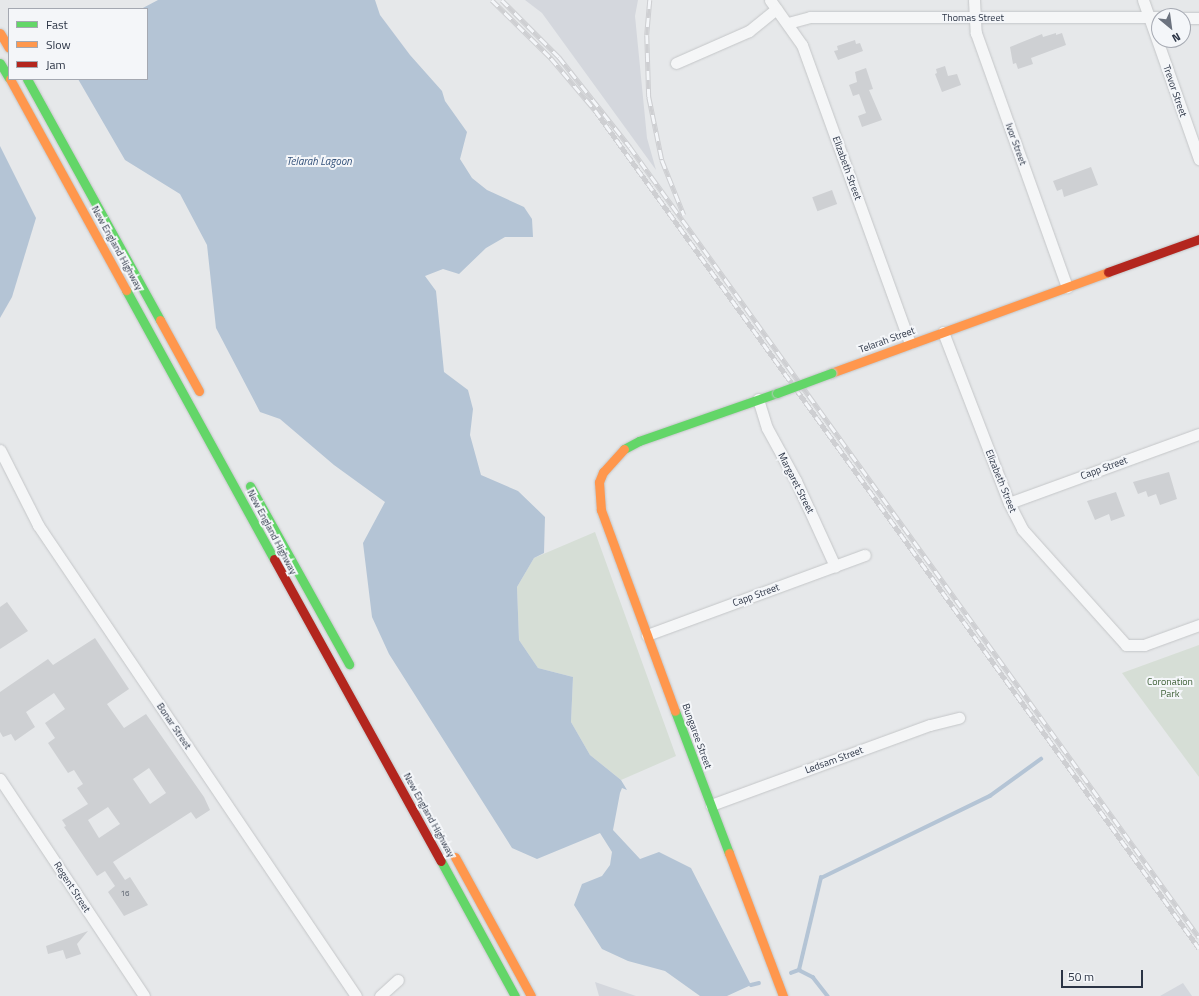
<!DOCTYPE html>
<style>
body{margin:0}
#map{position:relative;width:1199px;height:996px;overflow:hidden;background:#e6e8ea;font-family:"Titillium Web",sans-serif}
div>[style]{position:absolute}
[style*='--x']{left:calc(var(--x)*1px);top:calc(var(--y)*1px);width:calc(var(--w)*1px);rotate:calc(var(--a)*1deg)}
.built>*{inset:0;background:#d4d7dd}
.green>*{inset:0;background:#d6ded6}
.water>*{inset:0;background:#b4c4d5}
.stream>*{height:3.5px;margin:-1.75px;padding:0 1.75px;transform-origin:1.75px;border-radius:1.75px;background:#b4c4d5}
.building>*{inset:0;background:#ced0d3;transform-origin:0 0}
.roads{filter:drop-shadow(0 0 1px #c4c6c8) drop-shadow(0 0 1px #c4c6c8)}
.street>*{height:11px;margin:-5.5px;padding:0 5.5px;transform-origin:5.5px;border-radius:5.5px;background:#f5f6f7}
.fast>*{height:9px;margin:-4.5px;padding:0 4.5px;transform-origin:4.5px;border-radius:4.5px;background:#63d668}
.slow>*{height:9px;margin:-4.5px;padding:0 4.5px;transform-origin:4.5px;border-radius:4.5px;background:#ff974d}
.jam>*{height:9px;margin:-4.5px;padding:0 4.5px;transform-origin:4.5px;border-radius:4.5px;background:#b3261e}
.rail>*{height:4.5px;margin-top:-2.25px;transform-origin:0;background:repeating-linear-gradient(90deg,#f4f6f9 0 9px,#cecfd2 0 18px);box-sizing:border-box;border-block:1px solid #cecfd2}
.bridges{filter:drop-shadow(0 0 1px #c4c6c8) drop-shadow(0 0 1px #c4c6c8)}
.fast-bridge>*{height:9px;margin:-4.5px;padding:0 4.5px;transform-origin:4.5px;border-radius:4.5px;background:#63d668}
span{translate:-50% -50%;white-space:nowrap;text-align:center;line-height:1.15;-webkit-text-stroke:4px #f4f6f9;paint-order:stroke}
.number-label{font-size:8px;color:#545c69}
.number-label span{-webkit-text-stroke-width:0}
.street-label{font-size:10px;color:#2b3445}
.park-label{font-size:10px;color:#3f6138}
.water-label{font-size:11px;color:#34527a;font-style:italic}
.legend{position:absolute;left:8px;top:8px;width:140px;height:72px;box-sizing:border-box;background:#f4f6f9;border:1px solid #a4a8b1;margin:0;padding:5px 7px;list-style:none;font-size:12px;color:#2b3445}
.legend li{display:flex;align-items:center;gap:8px;height:20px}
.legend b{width:20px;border:1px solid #a4a8b1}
.north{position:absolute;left:1151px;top:8px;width:40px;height:40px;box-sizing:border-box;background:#f4f6f9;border:1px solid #a4a8b1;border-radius:50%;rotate:151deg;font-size:11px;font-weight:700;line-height:16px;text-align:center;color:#2b3445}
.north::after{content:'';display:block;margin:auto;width:14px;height:18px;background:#6c737f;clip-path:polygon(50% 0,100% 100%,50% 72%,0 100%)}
.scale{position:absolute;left:1061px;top:970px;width:82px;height:18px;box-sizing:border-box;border:2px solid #2b3445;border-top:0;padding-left:5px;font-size:12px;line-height:14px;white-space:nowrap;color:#2b3445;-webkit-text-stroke:3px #f4f6f9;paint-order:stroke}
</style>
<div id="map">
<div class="built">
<i style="clip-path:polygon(525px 0,638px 0,635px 16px,647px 138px,656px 170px,542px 13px)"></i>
<i style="clip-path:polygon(595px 982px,636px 996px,599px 996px)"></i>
<i style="clip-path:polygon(1183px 983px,1192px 996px,1160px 996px)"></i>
</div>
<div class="green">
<i style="clip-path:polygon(595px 532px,676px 756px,621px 780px,590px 755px,571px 722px,573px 677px,538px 668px,519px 640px,517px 587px,534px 558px)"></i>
<i style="clip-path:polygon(1199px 645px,1199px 777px,1122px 673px)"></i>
</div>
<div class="water">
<i style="clip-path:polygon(158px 0,375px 0,380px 15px,410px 55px,442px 91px,445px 101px,467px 132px,460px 159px,472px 178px,487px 190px,524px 207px,532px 219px,533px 237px,505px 237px,486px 248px,459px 274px,443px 269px,425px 276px,436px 291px,444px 372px,468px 390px,473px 409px,470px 435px,481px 475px,518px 491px,545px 517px,544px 553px,534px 558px,517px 587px,519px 640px,538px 668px,573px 677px,571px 722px,590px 755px,621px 780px,627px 790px,622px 788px,620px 793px,613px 830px,640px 859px,659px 852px,691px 868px,751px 985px,727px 996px,700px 996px,665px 971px,628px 961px,602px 949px,574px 905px,582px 884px,602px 876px,610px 865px,612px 852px,600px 833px,537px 859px,512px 848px,389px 654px,372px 617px,363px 543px,385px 502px,334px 465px,280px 419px,260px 412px,216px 328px,207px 245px,180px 194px,125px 160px,78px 79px,147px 79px,147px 9px,141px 9px)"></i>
<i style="clip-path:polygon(0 146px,36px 218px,12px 297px,0 318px)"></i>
</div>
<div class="stream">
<i style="--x:799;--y:970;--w:95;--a:-76.6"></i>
<i style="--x:821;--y:878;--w:188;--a:-25.9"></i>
<i style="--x:990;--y:796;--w:63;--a:-36"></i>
<i style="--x:791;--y:973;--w:9;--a:-21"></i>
<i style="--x:799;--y:970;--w:16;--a:27"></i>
<i style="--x:813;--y:977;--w:24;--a:52"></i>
<i style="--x:751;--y:985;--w:8;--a:-14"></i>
</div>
<div class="building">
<i style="clip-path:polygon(1056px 33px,1056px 35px,1062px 33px,1066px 45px,1031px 58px,1033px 64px,1018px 69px,1016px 63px,1013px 64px,1010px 47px,1042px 34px,1043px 37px)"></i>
<i style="clip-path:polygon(855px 40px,856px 44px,860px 43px,863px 51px,838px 60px,834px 51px,838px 50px,837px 46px)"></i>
<i style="clip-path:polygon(945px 66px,948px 76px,957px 74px,961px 85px,942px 92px,935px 74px,937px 73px,936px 69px)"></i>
<i style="clip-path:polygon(866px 68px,873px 89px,869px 90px,882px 120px,862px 127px,858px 116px,866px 113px,859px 94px,853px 96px,849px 85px,857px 82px,855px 72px)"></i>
<i style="clip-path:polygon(1091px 167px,1098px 185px,1064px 197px,1062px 189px,1057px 191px,1053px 181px)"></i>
<i style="left:832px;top:190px;width:15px;height:21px;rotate:70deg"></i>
<i style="clip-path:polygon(1169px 472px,1177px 499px,1160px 505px,1156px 494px,1148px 497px,1146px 491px,1138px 494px,1133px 482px)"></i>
<i style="clip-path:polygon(1116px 492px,1125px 516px,1111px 521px,1109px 514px,1095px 520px,1087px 501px)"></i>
<i style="clip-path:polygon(7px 602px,28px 631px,0 649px,0 607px)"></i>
<i style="clip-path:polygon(evenodd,95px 638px,129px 689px,107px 704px,124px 728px,146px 714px,204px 797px,210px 810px,196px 819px,191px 812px,113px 862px,125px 880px,130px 877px,148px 905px,124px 916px,108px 892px,115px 886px,105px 871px,97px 876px,64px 827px,66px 826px,62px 820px,88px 804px,77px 788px,83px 784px,74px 770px,68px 773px,48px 743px,55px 738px,45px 723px,65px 709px,54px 693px,26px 712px,35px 727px,15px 741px,11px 734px,3px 737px,0 732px,0 692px,48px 659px,53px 665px,95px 638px,149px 768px,166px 793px,150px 804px,133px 779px,149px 768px,95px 638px,108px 807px,120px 824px,99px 838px,88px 820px,108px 807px)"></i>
<i style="clip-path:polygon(88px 931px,77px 944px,81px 954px,66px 959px,63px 950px,48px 954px,46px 946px)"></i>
</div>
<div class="roads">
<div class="street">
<i style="--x:770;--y:0;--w:55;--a:54.6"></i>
<i style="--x:802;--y:45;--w:317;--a:70.1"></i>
<i style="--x:974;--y:0;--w:33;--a:87"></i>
<i style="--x:976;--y:33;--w:270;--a:70.3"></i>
<i style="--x:1143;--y:0;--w:169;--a:70.6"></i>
<i style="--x:1183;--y:18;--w:16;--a:0"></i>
<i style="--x:788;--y:23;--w:23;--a:-15"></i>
<i style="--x:810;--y:17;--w:349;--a:0"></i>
<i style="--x:676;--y:63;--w:80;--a:-23.7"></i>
<i style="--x:749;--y:31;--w:35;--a:-39"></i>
<i style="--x:943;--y:332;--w:183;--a:68.9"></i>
<i style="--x:1009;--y:503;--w:29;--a:63"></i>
<i style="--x:1022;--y:529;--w:156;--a:48.1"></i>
<i style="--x:1126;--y:645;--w:18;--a:0"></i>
<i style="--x:1144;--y:645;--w:59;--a:-20"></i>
<i style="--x:758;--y:399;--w:30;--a:73"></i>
<i style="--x:767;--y:428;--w:60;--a:61.3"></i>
<i style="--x:796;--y:481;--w:94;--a:65.4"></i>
<i style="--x:0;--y:450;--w:84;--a:63.1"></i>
<i style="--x:38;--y:525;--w:568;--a:55.97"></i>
<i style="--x:1009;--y:503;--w:202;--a:-20"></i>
<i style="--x:647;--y:635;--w:232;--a:-20.2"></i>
<i style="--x:0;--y:779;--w:260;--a:56.4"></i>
<i style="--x:711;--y:805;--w:233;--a:-20.1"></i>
<i style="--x:930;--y:725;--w:30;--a:-14"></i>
<i style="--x:380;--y:996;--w:24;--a:-42"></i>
</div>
<div class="fast">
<i style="--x:0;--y:63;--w:17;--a:59"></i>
<i style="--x:27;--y:79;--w:275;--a:61.1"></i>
<i style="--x:126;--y:290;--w:307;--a:61.2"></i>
<i style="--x:624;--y:449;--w:17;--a:-28"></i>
<i style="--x:639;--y:441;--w:146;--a:-19.2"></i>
<i style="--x:250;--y:486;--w:204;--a:60.9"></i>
<i style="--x:675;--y:711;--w:152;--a:69.2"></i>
<i style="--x:441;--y:861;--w:154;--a:61.3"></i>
</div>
<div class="slow">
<i style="--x:0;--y:33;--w:17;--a:59"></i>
<i style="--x:10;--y:79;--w:241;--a:61.2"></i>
<i style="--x:160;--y:320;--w:81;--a:61.2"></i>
<i style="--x:831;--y:373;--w:295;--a:-20"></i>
<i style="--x:624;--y:449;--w:31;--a:132"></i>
<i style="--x:603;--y:472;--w:11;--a:112"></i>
<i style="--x:599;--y:482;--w:28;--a:86"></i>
<i style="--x:601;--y:510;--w:214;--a:69.8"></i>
<i style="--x:729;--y:853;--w:153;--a:69.3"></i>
<i style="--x:455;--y:857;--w:158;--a:61.3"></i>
</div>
<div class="jam">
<i style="--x:1108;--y:272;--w:97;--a:-19.9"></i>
<i style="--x:274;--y:559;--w:345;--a:61.1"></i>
</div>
</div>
<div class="rail">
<i style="--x:492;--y:0;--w:83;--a:44.5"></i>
<i style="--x:551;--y:58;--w:68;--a:49.8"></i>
<i style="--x:595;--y:110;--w:1033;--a:54.22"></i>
<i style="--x:502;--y:0;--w:81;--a:45"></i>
<i style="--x:559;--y:57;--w:115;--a:51.7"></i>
<i style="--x:630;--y:147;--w:974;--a:54.24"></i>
<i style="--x:650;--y:0;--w:35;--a:95"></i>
<i style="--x:647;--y:35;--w:62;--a:88.2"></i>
<i style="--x:649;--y:97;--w:64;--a:78.3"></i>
<i style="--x:662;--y:160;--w:59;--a:68.2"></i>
</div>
<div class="bridges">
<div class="fast-bridge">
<i style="--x:777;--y:393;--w:58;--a:-20.3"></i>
</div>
</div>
<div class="number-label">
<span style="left:125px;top:894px">16</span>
</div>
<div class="street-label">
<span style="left:973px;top:18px">Thomas Street</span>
<span style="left:1175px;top:91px;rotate:71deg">Trevor Street</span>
<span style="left:1016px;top:144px;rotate:70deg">Ivor Street</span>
<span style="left:847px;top:168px;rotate:70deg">Elizabeth Street</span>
<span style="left:117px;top:248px;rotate:61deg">New England Highway</span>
<span style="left:887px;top:340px;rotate:-20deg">Telarah Street</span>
<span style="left:1104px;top:468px;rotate:-20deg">Capp Street</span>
<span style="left:1001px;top:481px;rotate:68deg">Elizabeth Street</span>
<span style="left:796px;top:483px;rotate:63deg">Margaret Street</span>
<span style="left:272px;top:532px;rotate:62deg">New England Highway</span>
<span style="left:756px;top:595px;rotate:-20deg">Capp Street</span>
<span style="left:174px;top:726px;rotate:56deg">Bonar Street</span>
<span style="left:697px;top:736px;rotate:70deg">Bungaree Street</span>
<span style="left:834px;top:760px;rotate:-20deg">Ledsam Street</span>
<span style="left:429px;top:815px;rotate:61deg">New England Highway</span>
<span style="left:72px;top:887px;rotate:57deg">Regent Street</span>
</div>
<div class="park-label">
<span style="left:1170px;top:687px">Coronation<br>Park</span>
</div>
<div class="water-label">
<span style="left:319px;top:161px">Telarah Lagoon</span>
</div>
<ul class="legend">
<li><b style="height:5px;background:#63d668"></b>Fast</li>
<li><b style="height:5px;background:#ff974d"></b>Slow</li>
<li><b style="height:5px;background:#b3261e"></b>Jam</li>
</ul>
<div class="north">N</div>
<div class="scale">50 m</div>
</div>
